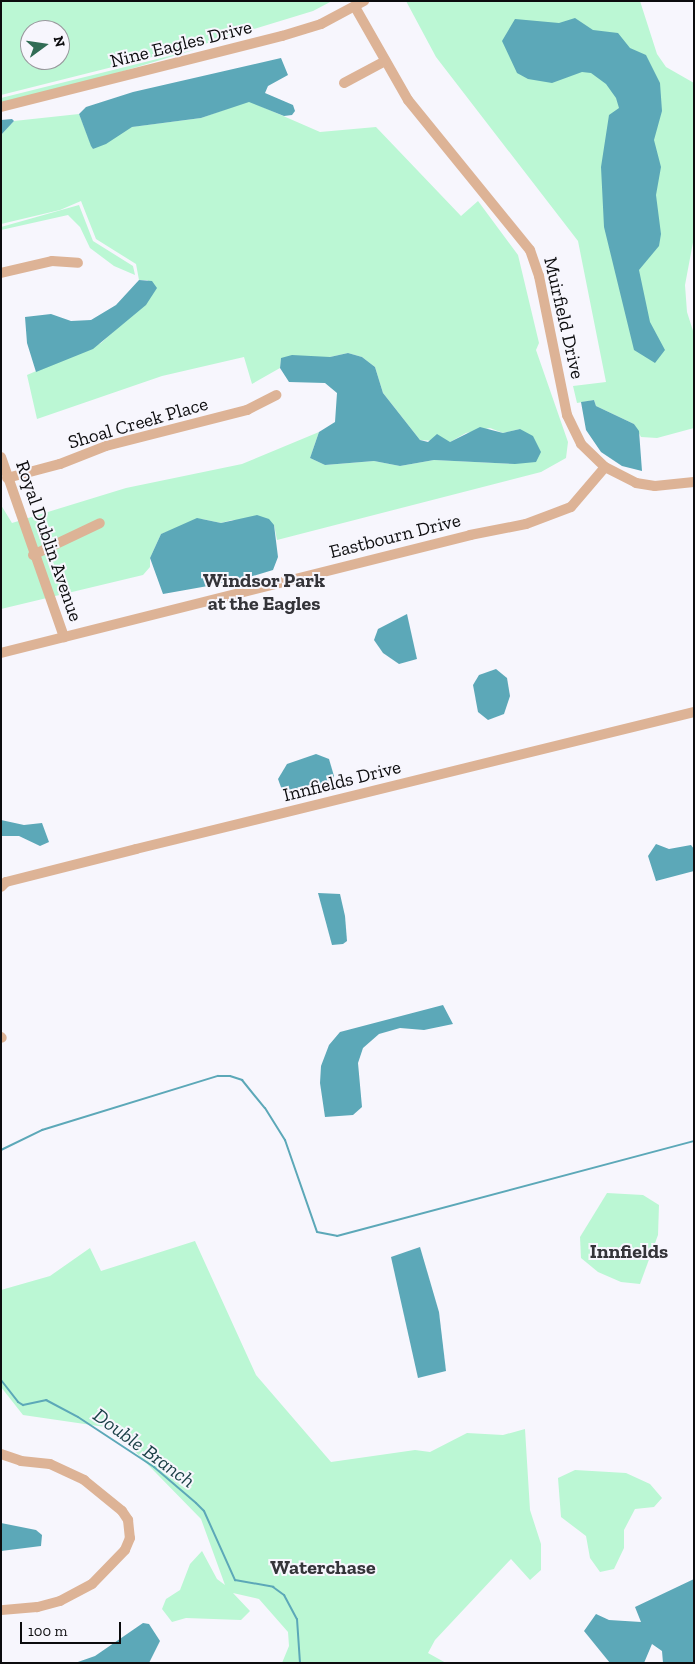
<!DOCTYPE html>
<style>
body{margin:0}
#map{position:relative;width:695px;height:1664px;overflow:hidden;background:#f7f6fd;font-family:"Zilla Slab",serif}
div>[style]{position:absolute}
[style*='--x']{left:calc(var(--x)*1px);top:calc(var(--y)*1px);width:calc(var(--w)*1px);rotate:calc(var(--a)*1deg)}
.green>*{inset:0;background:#bbf7d4}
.water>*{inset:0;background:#5ca8b8}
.stream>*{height:2px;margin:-1px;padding:0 1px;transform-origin:1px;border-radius:1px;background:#5ca8b8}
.minor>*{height:10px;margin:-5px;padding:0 5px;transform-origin:5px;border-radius:5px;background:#ddb396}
span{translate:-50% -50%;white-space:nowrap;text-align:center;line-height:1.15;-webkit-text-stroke:4px #f7f6fd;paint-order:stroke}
.street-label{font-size:19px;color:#0c0c0e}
.neighbourhood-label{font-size:20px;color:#343439;font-weight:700}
.water-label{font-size:20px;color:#193e45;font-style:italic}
.frame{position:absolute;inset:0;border:2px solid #0c0c0e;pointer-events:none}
.north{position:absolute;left:20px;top:20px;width:50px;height:50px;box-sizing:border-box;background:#f7f6fd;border:1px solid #99989d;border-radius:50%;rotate:76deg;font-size:14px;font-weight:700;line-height:20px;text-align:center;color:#0c0c0e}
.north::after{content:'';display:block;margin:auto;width:18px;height:22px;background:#316c55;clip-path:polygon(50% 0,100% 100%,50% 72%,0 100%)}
.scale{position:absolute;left:20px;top:1622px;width:101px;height:22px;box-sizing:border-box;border:2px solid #0c0c0e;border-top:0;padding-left:6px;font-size:15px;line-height:18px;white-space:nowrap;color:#0c0c0e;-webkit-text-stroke:4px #f7f6fd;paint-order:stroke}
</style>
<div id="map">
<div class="green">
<i style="clip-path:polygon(evenodd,1px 1px,332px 1px,313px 11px,208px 43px,1px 95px,1px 1px,30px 30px,60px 30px,60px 60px,30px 60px,30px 30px)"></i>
<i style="clip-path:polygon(406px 1px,640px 1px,657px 54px,666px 67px,694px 83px,694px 237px,685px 285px,687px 312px,694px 334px,694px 428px,657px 438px,641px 437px,634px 424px,596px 406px,594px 400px,577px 403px,573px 386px,606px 382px,578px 241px,436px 57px)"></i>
<i style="clip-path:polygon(197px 49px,97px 79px,1px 103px,1px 98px)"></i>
<i style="clip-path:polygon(249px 101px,320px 132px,376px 127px,461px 216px,478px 201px,518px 255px,539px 343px,536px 350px,568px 442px,566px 458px,541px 472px,277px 540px,274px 525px,232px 520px,221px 523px,202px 519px,161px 534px,150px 558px,150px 567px,143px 575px,1px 609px,1px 505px,12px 523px,126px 488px,242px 464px,319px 432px,310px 458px,325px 465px,374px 461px,400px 466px,434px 460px,515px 464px,520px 429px,503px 433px,490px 428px,466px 433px,450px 442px,420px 440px,383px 393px,375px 367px,362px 357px,348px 353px,330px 357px,281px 358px,280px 368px,252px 384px,244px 357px,162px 376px,37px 419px,27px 375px,101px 343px,114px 331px,148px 280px,139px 280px,136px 264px,96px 239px,81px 201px,60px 210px,1px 224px,1px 135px,14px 121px,79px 114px,93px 149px,131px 127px,201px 118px)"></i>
<i style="clip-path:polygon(79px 205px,93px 241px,133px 266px,135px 275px,114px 266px,90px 248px,80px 227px,68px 215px,1px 230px,1px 227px)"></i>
<i style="clip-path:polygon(607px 1193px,643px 1195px,659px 1205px,658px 1235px,640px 1284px,621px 1282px,598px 1272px,581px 1258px,580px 1237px)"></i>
<i style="clip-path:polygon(195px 1241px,256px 1375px,331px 1462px,415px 1450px,430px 1452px,467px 1433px,503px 1435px,525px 1429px,530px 1510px,541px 1544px,541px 1570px,530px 1580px,511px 1559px,435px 1640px,428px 1653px,446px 1663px,282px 1663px,289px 1646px,288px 1632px,259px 1599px,233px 1593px,250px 1611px,241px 1620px,186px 1618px,172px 1622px,162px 1609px,166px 1599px,180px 1590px,190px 1564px,202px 1551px,217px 1579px,225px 1585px,201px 1519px,112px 1428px,23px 1415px,1px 1387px,1px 1290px,50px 1276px,90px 1248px,101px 1271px)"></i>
<i style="clip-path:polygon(575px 1470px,626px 1473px,650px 1484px,662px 1498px,654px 1507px,635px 1509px,624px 1530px,624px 1548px,614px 1569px,600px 1572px,590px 1558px,586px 1536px,561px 1517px,558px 1478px)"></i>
</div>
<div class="water">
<i style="clip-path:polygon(575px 18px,593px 30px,618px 33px,630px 48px,646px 55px,660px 83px,662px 111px,654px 140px,661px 167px,656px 195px,661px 234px,659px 246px,639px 270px,650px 322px,665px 350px,655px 363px,634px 350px,604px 227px,601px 167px,609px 115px,619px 108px,616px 98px,606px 84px,591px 73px,582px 72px,552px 83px,528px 79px,517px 73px,502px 41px,515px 19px,559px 23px)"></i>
<i style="clip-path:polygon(281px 58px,288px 75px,268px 86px,265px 93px,293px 105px,295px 111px,292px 115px,284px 116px,249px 102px,201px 118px,132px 127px,106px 144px,93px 149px,91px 146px,79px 114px,86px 107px,133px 92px)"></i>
<i style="clip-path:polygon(12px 119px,14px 121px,1px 135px,1px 120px)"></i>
<i style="clip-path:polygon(139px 280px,152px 281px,157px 288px,146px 305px,93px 349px,36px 372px,27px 343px,25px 317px,51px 314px,71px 321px,91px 320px,116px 305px)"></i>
<i style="clip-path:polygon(348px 353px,362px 357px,375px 367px,383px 393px,420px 440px,428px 442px,437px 434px,450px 442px,480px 427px,503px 433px,520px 429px,533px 436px,541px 452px,536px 462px,515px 464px,434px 460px,400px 466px,374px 461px,325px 465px,310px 458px,319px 432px,335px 422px,337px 393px,325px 383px,289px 382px,280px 368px,281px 358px,292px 355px,330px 357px)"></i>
<i style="clip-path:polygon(594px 400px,596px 406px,634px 424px,639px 431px,642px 471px,622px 466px,601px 452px,586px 430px,581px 402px)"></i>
<i style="clip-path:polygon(257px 515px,269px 519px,274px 525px,278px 557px,273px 570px,236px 581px,163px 594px,150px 558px,161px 534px,197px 518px,221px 523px)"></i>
<i style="clip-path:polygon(407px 614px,417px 659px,399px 664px,383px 653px,374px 640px,378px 629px)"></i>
<i style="clip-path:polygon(496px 669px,507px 678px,510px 696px,504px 714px,488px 720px,478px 712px,473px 685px,479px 675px)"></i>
<i style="clip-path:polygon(316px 754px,329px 759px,334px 776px,331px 782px,296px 793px,282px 790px,278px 779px,287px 764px)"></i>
<i style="clip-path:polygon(1px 820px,24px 825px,42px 823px,49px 842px,40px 846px,19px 836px,1px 836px)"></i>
<i style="clip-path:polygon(656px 844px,669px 849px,691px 845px,694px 849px,694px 871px,656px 881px,648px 856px)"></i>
<i style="clip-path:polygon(318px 893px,340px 894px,345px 916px,347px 941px,343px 944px,332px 945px)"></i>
<i style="clip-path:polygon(443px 1005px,453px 1024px,424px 1030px,400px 1028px,379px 1034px,363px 1048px,358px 1063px,362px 1107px,353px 1115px,325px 1117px,320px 1083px,321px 1066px,329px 1045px,340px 1032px)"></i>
<i style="clip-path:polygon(420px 1247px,439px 1312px,446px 1371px,418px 1378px,391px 1257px)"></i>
<i style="clip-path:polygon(1px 1523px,36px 1530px,42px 1535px,41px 1546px,1px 1551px)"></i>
<i style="clip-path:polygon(694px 1579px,694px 1663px,663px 1663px,662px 1651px,652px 1644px,644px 1663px,610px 1663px,584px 1631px,596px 1614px,609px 1620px,641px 1622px,635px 1607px)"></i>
<i style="clip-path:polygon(143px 1623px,149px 1624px,160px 1641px,149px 1663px,75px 1663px,95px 1656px)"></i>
</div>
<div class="stream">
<i style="--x:1;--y:1150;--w:46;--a:-26"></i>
<i style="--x:42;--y:1130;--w:184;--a:-17.1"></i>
<i style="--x:218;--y:1076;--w:12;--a:0"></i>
<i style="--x:230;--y:1076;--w:13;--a:18"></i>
<i style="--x:242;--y:1080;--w:36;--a:51"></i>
<i style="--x:265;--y:1108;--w:38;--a:58"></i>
<i style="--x:285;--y:1140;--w:97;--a:70.8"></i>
<i style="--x:317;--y:1232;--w:20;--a:11"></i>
<i style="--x:337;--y:1236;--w:369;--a:-14.9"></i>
<i style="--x:1;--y:1380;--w:28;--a:52"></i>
<i style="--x:18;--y:1402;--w:6;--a:31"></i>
<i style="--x:23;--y:1405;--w:24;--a:-12"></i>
<i style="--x:46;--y:1400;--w:36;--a:28"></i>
<i style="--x:78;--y:1417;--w:91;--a:33.3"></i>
<i style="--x:154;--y:1467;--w:55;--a:40.6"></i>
<i style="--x:196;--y:1503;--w:11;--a:45"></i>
<i style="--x:204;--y:1511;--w:76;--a:65.8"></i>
<i style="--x:235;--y:1580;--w:39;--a:10"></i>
<i style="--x:273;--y:1587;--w:14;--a:36"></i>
<i style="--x:284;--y:1595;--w:27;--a:62"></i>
<i style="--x:297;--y:1619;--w:44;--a:86.1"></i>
</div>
<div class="minor">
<i style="--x:355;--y:7;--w:107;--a:60.3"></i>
<i style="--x:408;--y:100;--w:193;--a:50.9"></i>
<i style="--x:530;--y:250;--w:28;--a:71"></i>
<i style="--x:539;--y:276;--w:142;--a:78.6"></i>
<i style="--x:567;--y:415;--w:32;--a:64"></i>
<i style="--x:581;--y:444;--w:33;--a:44"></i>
<i style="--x:605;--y:467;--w:35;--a:27"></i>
<i style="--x:636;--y:483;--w:19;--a:9"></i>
<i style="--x:655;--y:486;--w:39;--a:-6"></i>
<i style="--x:344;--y:83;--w:47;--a:-28.2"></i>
<i style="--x:1;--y:107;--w:290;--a:-14.2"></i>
<i style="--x:282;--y:36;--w:41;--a:-17.1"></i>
<i style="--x:321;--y:24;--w:49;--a:-28.1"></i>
<i style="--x:1;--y:273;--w:52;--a:-13.2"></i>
<i style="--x:52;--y:261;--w:26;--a:4"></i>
<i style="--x:1;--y:457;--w:191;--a:70.7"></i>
<i style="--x:7;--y:478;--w:55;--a:-14.8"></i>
<i style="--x:60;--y:464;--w:49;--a:-21.4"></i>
<i style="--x:106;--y:446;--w:146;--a:-14.3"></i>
<i style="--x:247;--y:410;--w:33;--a:-27"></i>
<i style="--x:33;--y:555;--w:74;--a:-25.5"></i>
<i style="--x:1;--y:653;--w:484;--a:-14.1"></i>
<i style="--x:470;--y:535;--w:57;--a:-11.1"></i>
<i style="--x:526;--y:524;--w:48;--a:-20.7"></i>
<i style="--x:571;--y:507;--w:52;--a:-49.6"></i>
<i style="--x:1;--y:887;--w:7;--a:-45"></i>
<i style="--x:6;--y:882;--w:134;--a:-14.2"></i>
<i style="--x:136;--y:849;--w:575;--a:-13.79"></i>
<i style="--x:1;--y:1037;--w:1;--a:45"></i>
<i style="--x:1;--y:1454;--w:21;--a:19"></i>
<i style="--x:21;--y:1461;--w:29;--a:6"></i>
<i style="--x:50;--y:1464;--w:38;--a:25"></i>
<i style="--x:84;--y:1480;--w:49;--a:39.2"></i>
<i style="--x:122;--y:1511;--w:11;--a:56"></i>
<i style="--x:128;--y:1520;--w:18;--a:84"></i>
<i style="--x:130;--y:1538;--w:13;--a:113"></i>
<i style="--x:125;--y:1550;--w:47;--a:134.1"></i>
<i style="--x:92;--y:1584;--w:36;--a:152"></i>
<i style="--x:60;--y:1601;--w:24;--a:165"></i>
<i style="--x:37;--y:1607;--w:36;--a:175"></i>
</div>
<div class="street-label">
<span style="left:181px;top:44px;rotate:-14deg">Nine Eagles Drive</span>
<span style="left:564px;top:318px;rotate:77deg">Muirfield Drive</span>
<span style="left:138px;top:423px;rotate:-16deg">Shoal Creek Place</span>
<span style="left:395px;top:536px;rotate:-14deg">Eastbourn Drive</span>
<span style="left:49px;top:541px;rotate:71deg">Royal Dublin Avenue</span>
<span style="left:342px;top:781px;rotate:-14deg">Innfields Drive</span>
</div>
<div class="neighbourhood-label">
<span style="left:264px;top:592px">Windsor Park<br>at the Eagles</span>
<span style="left:629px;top:1251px">Innfields</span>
<span style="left:323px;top:1567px">Waterchase</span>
</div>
<div class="water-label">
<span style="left:144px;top:1448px;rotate:36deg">Double Branch</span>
</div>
<div class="frame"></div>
<div class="north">N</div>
<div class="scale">100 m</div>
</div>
